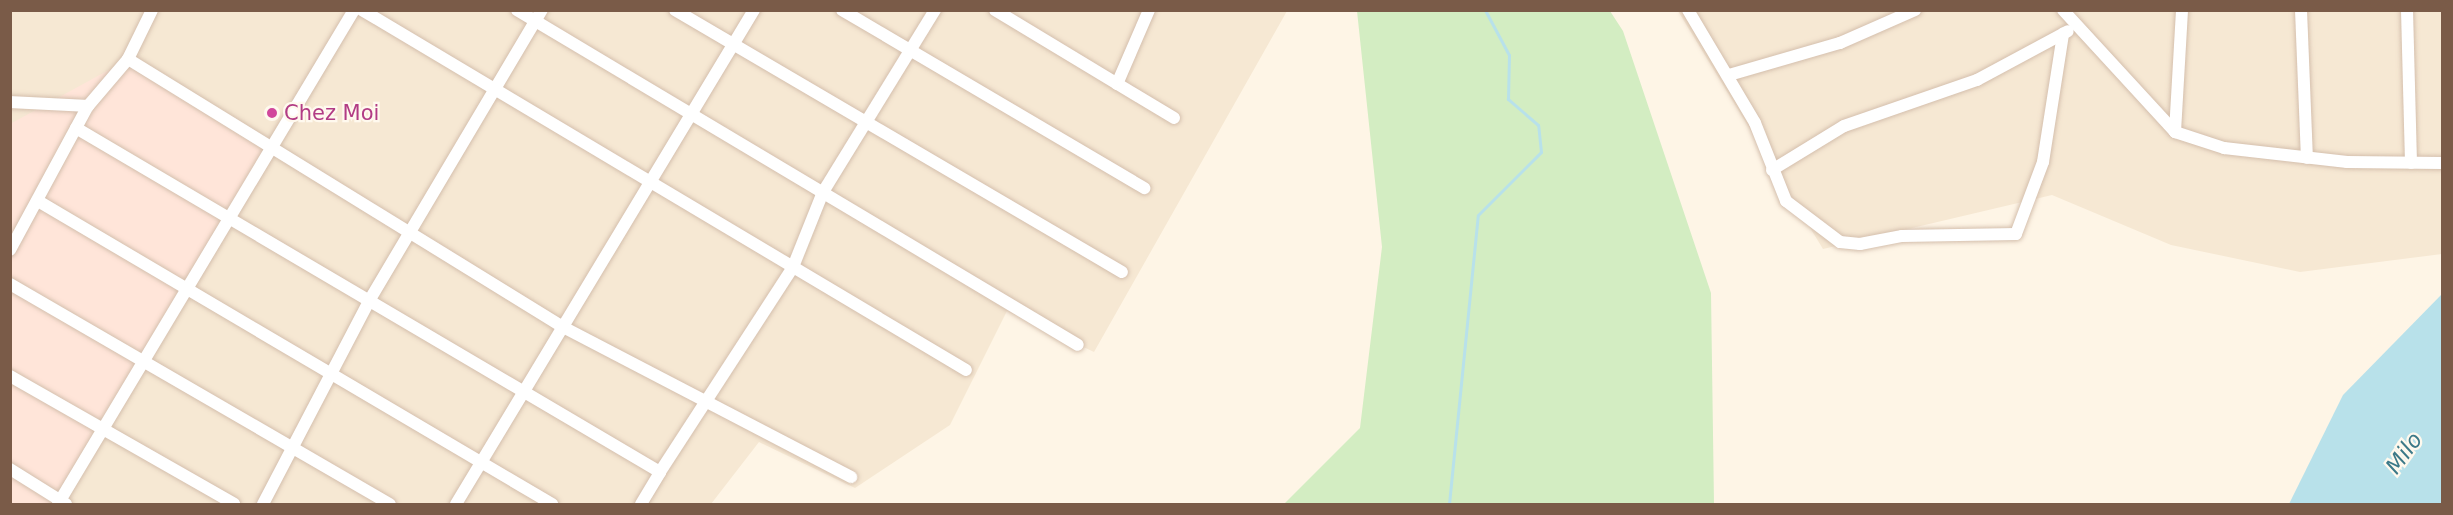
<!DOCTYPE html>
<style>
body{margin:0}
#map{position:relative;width:2453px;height:515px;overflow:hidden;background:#fef5e6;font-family:"DejaVu Sans",sans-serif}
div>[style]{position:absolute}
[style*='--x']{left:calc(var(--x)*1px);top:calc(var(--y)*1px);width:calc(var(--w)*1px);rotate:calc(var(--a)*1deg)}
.residential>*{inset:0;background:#f6e8d3}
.commercial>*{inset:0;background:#ffe5d9}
.green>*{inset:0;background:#d3edc2}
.water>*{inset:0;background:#b8e1ea}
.stream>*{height:3px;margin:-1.5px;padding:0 1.5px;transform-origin:1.5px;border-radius:1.5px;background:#b8e1ea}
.roads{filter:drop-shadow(0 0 2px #d4bfad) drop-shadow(0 0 2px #d4bfad)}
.minor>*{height:12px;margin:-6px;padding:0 6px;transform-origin:6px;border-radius:6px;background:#fff}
.dots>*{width:16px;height:16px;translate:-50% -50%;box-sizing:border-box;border:3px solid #fff9ee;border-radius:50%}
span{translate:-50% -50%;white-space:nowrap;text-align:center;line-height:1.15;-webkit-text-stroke:4.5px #fff9ee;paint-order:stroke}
.hotel-label{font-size:21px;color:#b23c85}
.left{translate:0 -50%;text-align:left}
.water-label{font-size:22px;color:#3c7988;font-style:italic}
.frame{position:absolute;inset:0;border:12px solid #7a5b48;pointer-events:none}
</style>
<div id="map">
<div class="residential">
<i style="clip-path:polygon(10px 11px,1287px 11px,1094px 352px,1007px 311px,950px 425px,855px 488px,759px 442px,711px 504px,11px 504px)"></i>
<i style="clip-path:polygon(1678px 11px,2442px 11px,2442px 254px,2300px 272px,2171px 245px,2052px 195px,1823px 249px)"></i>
</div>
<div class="commercial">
<i style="clip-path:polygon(127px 60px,268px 148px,54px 504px,11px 504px,10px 124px)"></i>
</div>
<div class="green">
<i style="clip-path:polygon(1357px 11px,1610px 11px,1623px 31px,1711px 293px,1714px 504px,1284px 504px,1360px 428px,1382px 247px)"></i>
</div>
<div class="water">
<i style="clip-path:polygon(2442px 294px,2442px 504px,2289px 504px,2343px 395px)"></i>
</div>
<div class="stream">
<i style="--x:1449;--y:504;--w:290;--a:-84.3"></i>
<i style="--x:1478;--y:215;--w:89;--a:-45"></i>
<i style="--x:1541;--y:152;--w:27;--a:-96"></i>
<i style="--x:1538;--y:125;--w:40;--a:-139"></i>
<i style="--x:1508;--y:99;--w:44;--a:-88.7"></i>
<i style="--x:1509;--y:55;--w:51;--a:-118.1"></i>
</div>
<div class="roads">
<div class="minor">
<i style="--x:362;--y:10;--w:703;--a:30.8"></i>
<i style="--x:517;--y:10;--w:653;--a:30.84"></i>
<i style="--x:675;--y:10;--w:518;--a:30.38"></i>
<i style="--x:842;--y:10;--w:351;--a:30.5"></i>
<i style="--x:995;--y:10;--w:209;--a:31.1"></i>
<i style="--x:1688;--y:10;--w:131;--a:59.3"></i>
<i style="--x:1755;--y:123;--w:84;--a:68.3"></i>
<i style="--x:1786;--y:201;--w:68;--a:37.2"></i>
<i style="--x:1840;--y:242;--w:20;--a:6"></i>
<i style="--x:1860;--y:244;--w:43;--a:-10.8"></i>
<i style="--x:1902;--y:236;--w:114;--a:-1"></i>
<i style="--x:2016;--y:234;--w:77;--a:-69.4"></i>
<i style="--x:2043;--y:162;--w:130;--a:-81.1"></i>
<i style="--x:2063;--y:10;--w:166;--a:47.4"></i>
<i style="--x:2175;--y:132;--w:52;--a:18.1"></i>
<i style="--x:2224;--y:148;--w:124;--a:6.5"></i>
<i style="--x:2347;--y:162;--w:95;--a:0.6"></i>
<i style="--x:2301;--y:10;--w:148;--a:87.7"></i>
<i style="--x:2407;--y:10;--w:153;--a:88.5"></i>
<i style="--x:128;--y:59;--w:511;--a:31.64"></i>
<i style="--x:563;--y:327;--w:325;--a:27.5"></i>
<i style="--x:1729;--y:75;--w:116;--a:-16.1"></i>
<i style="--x:1840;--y:43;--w:82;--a:-23.7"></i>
<i style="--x:1117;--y:84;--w:81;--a:-66.6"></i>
<i style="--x:10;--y:102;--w:78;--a:2.9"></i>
<i style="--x:76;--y:128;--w:678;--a:30.5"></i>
<i style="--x:660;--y:472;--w:244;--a:-57"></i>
<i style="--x:793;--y:267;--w:81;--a:-68.2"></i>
<i style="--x:823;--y:192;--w:214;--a:-58.4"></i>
<i style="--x:2175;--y:132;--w:122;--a:-86.7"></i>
<i style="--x:1772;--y:170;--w:84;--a:-31.4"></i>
<i style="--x:1844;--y:126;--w:141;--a:-19.1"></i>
<i style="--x:1977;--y:80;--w:103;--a:-28.3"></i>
<i style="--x:38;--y:201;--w:597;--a:30.52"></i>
<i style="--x:10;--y:250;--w:164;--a:-61.6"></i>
<i style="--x:88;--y:106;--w:62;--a:-49.6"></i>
<i style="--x:128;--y:59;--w:55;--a:-63.9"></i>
<i style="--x:10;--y:284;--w:439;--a:30.1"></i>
<i style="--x:10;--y:376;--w:258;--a:29.7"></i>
<i style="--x:10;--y:469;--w:66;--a:32"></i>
<i style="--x:58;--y:504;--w:576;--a:-59.07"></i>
<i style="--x:263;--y:504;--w:229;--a:-62.4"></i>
<i style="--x:369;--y:301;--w:339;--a:-59.3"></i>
<i style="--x:456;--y:504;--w:577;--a:-58.9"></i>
<i style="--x:641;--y:504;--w:37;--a:-59"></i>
</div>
</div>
<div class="dots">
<i style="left:272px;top:113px;background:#d1479c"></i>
</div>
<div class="hotel-label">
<span class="left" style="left:284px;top:113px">Chez Moi</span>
</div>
<div class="water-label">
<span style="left:2404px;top:453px;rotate:-54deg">Milo</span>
</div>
<div class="frame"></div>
</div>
